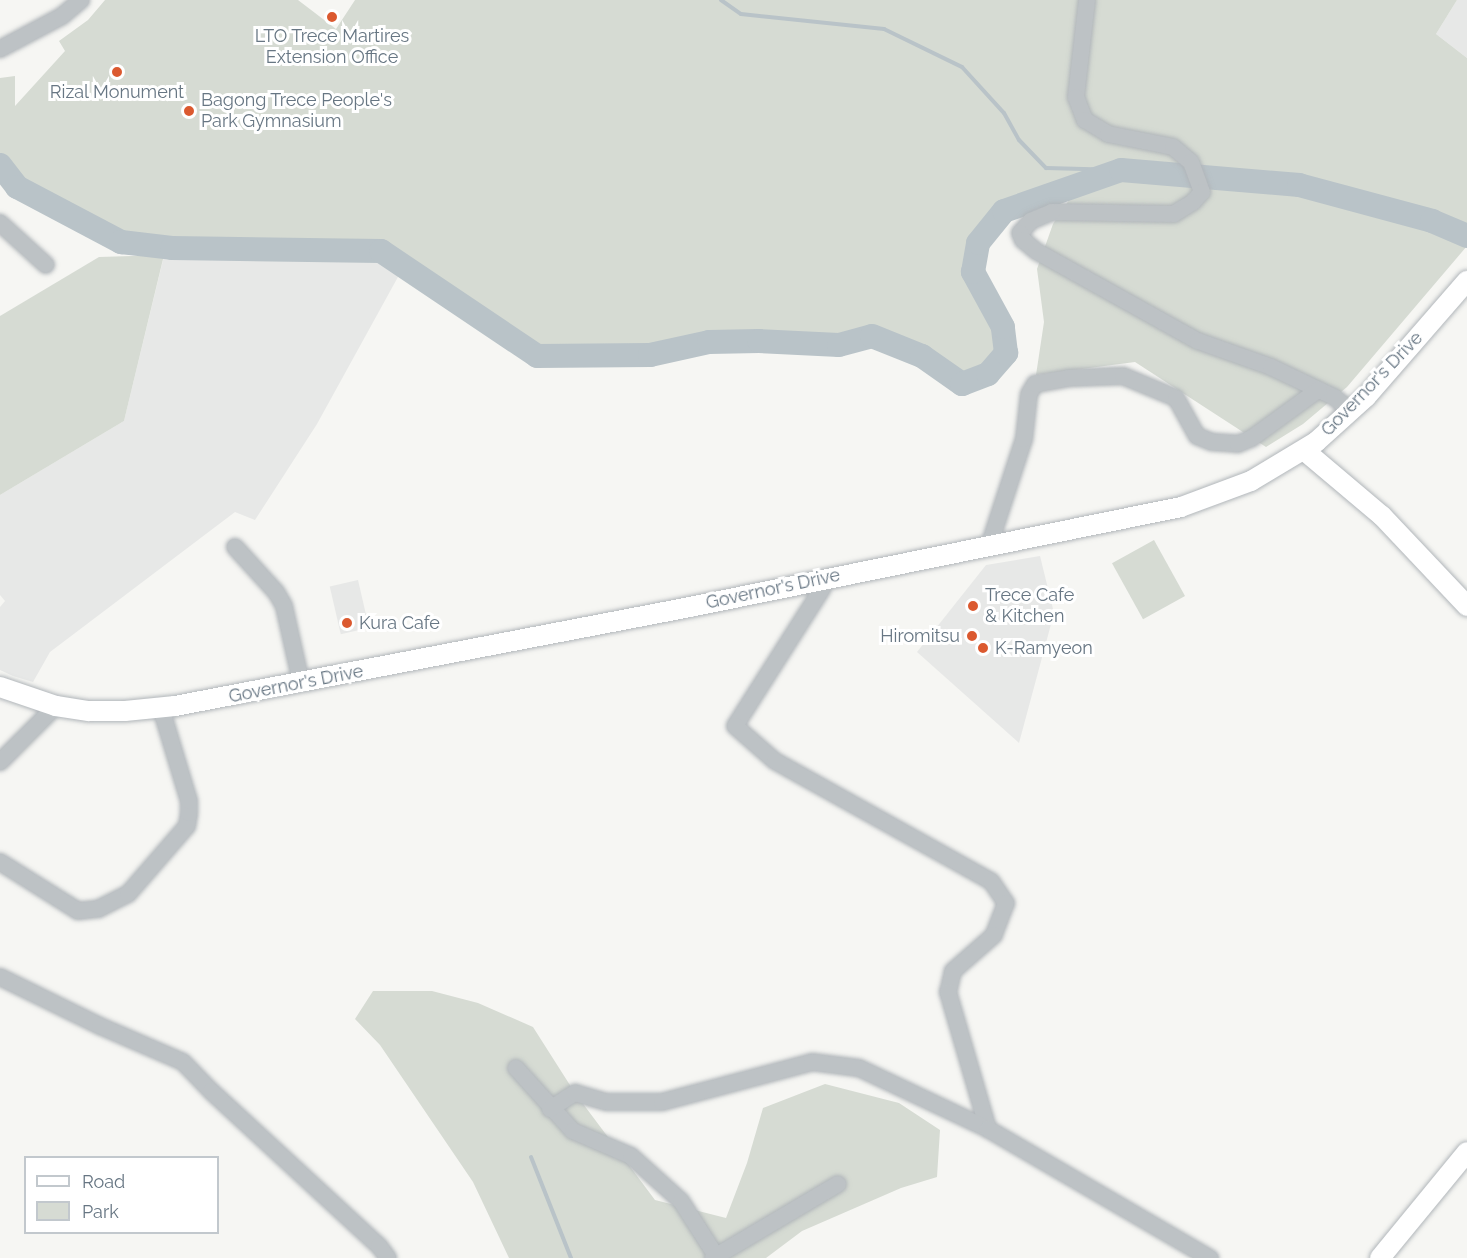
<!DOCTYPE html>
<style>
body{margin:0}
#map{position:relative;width:1467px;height:1258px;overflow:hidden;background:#f6f6f3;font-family:Raleway,sans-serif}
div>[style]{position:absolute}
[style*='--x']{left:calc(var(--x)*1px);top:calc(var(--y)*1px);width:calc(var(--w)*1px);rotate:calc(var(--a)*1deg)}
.built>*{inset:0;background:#e7e8e7;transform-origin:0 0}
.green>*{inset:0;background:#d6dbd3;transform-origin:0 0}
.stream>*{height:4px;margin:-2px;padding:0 2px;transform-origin:2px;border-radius:2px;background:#b9c3c8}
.river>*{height:24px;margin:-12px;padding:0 12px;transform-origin:12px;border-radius:12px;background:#b9c3c8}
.roads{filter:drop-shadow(0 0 2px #b1b6ba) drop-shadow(0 0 2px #b1b6ba)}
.minor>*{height:16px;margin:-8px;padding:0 8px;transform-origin:8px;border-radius:8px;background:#bdc2c5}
.major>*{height:20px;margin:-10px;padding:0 10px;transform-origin:10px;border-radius:10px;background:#fff}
.dots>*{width:16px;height:16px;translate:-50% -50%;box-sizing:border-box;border:3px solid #fff;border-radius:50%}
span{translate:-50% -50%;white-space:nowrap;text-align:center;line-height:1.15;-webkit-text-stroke:6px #fff;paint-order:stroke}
.poi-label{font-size:18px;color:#677683}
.left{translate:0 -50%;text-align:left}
.right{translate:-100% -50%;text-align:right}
.street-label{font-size:18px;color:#677683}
.legend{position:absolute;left:24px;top:1156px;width:195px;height:78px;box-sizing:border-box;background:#fff;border:2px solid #c2c8cd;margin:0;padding:8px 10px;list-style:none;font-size:18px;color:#677683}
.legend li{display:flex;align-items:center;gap:12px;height:30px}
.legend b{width:30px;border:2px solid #c2c8cd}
</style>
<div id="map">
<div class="built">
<i style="clip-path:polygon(1457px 0,1467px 0,1467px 58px,1436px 34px)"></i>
<i style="clip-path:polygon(172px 248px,381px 251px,404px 266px,317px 424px,255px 520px,235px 512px,50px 652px,33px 682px,13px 676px,0 670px,0 607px,5px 601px,0 595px,0 495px,124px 421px,164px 256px)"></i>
<i style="clip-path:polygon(1040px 556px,1054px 613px,1019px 743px,917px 652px,986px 565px)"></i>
<i style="left:358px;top:580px;width:49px;height:29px;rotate:77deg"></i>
</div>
<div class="green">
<i style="clip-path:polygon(105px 0,298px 0,336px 29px,355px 0,1457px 0,1436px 34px,1467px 58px,1467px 246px,1347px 387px,1303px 424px,1266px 447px,1135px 362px,1036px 375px,1044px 322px,1037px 269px,1053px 224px,1079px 185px,1004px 211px,978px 243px,974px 272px,1003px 327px,1006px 353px,988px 374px,962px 384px,922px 356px,872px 336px,839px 345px,759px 341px,709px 342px,650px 355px,537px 356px,382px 251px,172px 248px,121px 242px,17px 187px,0 165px,0 78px,15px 76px,15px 106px,65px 51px,59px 41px,88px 20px)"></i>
<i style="clip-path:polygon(164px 255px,124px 421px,0 495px,0 316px,99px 257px)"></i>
<i style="left:1154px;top:540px;width:64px;height:48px;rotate:61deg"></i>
<i style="clip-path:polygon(373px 991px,432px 991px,478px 1003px,533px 1027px,575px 1093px,655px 1200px,726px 1218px,747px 1163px,763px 1108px,825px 1084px,899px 1103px,940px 1130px,937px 1177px,901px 1188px,802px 1231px,766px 1258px,509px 1258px,473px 1182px,380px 1045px,355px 1019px)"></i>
</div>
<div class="stream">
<i style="--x:721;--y:0;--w:24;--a:35"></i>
<i style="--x:741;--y:14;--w:144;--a:6"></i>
<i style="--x:884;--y:29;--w:87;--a:26"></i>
<i style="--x:962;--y:67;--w:62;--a:47.6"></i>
<i style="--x:1004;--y:113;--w:31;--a:61"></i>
<i style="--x:1019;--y:140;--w:39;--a:46"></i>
<i style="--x:1046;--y:168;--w:75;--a:1.5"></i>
<i style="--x:531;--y:1157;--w:109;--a:68.4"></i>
</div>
<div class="river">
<i style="--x:0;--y:165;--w:28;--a:52"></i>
<i style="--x:17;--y:187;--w:118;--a:27.9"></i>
<i style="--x:121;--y:242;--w:51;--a:6.7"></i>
<i style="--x:172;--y:248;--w:209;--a:0.8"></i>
<i style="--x:381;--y:251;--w:188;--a:33.9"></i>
<i style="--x:537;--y:356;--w:113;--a:-0.5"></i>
<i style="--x:650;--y:355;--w:60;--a:-12.4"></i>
<i style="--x:709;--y:342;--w:50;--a:-1.1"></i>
<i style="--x:759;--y:341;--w:80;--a:2.9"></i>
<i style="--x:839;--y:345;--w:34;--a:-15"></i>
<i style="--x:872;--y:336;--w:54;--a:21.8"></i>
<i style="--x:922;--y:356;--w:49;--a:35"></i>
<i style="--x:962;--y:384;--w:28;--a:-21"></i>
<i style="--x:988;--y:374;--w:28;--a:-49"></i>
<i style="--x:1006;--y:353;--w:26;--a:-97"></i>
<i style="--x:1003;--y:327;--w:63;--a:-118.6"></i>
<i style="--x:973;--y:272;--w:29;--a:-80"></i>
<i style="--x:978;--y:243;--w:41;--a:-50.9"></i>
<i style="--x:1004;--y:211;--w:124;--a:-19.3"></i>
<i style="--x:1121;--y:170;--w:179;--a:4.8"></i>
<i style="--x:1299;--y:185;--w:138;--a:15.1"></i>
<i style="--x:1432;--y:221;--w:38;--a:23"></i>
</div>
<div class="roads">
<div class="minor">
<i style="--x:1087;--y:0;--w:98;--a:96.5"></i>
<i style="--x:1076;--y:97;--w:25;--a:69"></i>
<i style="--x:1085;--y:120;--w:27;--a:31"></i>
<i style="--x:1108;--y:134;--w:66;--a:11.3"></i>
<i style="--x:1173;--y:147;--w:23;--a:40"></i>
<i style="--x:1191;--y:162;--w:32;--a:70"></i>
<i style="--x:1202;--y:192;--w:13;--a:132"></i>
<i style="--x:1193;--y:202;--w:22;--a:148"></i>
<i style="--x:1174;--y:214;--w:122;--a:-179.1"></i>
<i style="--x:1052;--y:212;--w:23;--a:157"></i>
<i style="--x:1031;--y:221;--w:16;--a:133"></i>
<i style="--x:1020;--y:233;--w:8;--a:67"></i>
<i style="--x:1023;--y:240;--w:17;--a:40"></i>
<i style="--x:1036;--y:251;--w:185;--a:29.1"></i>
<i style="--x:1198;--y:341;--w:77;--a:19.6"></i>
<i style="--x:1271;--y:367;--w:70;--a:25.5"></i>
<i style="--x:1334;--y:397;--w:22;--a:39"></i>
<i style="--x:0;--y:49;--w:70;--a:-28"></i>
<i style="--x:62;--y:16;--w:25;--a:-40"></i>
<i style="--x:0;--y:223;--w:62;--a:42.4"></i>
<i style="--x:989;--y:546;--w:113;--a:-71.9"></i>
<i style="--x:1024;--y:439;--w:45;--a:-83.7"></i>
<i style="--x:1029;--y:394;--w:12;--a:-59"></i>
<i style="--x:1035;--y:384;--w:34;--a:-10"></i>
<i style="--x:1068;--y:378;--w:55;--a:-2.1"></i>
<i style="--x:1123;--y:376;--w:57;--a:22.5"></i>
<i style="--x:1176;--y:398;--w:43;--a:61.1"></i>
<i style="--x:1197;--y:436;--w:16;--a:22"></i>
<i style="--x:1212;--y:442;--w:26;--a:4"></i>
<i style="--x:1238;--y:444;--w:15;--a:-23"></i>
<i style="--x:1252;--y:438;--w:82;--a:-36"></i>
<i style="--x:235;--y:547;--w:61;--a:47.7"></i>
<i style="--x:276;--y:592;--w:16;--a:60"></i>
<i style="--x:284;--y:606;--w:78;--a:77.4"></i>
<i style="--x:821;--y:579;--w:10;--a:84"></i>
<i style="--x:822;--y:589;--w:162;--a:122.4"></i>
<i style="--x:735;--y:726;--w:53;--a:41.2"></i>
<i style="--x:775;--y:761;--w:247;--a:29.1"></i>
<i style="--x:991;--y:881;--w:27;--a:56"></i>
<i style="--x:1006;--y:903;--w:34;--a:111"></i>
<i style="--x:994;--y:935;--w:55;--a:138.7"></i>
<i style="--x:953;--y:971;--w:22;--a:103"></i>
<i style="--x:948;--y:992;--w:143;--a:73.7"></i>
<i style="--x:0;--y:762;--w:79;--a:-45"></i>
<i style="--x:0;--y:862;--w:92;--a:32.1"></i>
<i style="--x:78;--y:911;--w:20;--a:-6"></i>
<i style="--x:98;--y:909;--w:34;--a:-27"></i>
<i style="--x:128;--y:894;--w:90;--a:-49.1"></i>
<i style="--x:187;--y:826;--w:13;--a:-81"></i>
<i style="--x:189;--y:813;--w:12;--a:-90"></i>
<i style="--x:189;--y:801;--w:97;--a:-106.8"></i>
<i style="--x:0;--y:977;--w:111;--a:26.1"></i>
<i style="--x:100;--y:1026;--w:90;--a:23.4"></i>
<i style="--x:183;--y:1062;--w:40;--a:46"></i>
<i style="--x:211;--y:1091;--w:229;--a:42.7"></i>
<i style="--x:379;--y:1246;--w:15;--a:53"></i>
<i style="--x:516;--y:1068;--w:85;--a:47.9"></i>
<i style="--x:573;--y:1131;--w:63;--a:23.3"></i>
<i style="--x:631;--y:1156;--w:67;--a:42"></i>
<i style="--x:681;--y:1201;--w:65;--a:57.5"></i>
<i style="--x:550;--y:1109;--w:30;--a:-33"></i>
<i style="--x:575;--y:1093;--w:33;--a:16"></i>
<i style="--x:607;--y:1102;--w:55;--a:0"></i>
<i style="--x:662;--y:1102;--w:155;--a:-14.9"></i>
<i style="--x:812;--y:1062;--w:47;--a:7.3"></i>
<i style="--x:859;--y:1068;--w:143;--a:25.3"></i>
<i style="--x:988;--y:1129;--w:257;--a:30.2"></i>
<i style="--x:713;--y:1258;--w:145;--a:-30.6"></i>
</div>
<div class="major">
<i style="--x:1305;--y:451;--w:101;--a:40.2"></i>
<i style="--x:1382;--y:516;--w:124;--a:46.6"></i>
<i style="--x:0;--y:687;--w:59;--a:18.7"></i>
<i style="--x:56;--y:706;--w:33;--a:9"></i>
<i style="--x:89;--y:711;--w:36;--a:0"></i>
<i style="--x:125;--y:711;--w:50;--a:-5.7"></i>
<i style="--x:175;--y:706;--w:524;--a:-10.88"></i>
<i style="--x:690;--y:607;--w:501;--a:-11.51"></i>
<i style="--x:1181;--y:507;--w:75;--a:-20.4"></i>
<i style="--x:1251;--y:481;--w:76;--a:-31"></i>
<i style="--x:1316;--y:442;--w:67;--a:-42"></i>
<i style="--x:1366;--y:397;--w:154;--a:-49"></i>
<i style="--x:1380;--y:1258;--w:137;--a:-50.6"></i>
</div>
</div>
<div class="dots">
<i style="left:332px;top:17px;background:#db592f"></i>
<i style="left:117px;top:72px;background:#db592f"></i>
<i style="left:189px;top:111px;background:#db592f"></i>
<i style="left:973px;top:606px;background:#db592f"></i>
<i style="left:347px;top:623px;background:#db592f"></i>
<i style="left:972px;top:636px;background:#db592f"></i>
<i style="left:983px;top:648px;background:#db592f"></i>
</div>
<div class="poi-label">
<span style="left:332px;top:47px">LTO Trece Martires<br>Extension Office</span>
<span style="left:117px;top:92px">Rizal Monument</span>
<span class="left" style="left:201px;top:111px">Bagong Trece People's<br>Park Gymnasium</span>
<span class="left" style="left:985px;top:606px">Trece Cafe<br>&amp; Kitchen</span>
<span class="left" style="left:359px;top:623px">Kura Cafe</span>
<span class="right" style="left:960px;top:636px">Hiromitsu</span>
<span class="left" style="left:995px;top:648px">K-Ramyeon</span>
</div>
<div class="street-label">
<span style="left:1372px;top:384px;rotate:-46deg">Governor's Drive</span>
<span style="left:773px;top:589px;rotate:-12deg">Governor's Drive</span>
<span style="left:296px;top:684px;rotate:-11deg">Governor's Drive</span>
</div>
<ul class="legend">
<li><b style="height:8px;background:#fff"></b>Road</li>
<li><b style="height:16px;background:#d6dbd3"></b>Park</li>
</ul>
</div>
